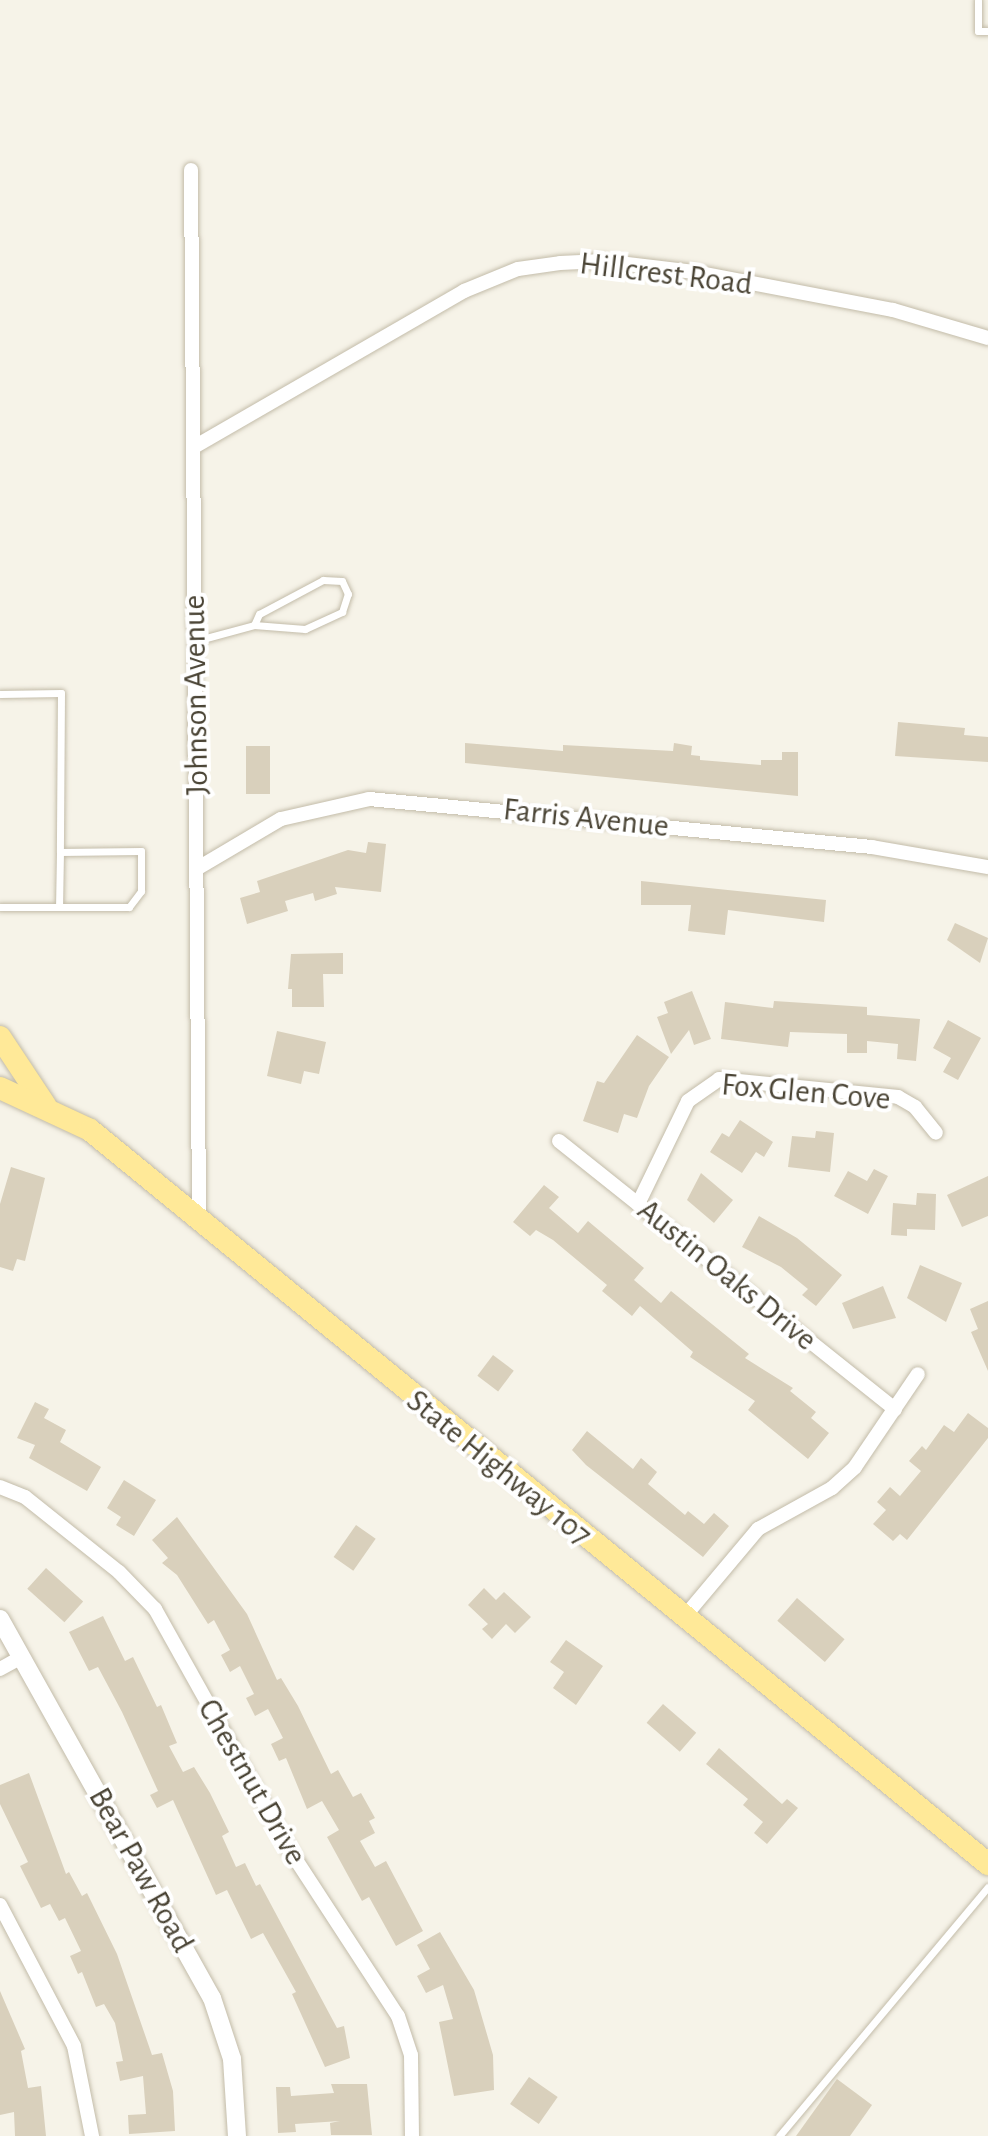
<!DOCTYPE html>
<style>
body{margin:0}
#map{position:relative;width:988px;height:2136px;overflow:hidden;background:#f6f3e8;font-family:"Alegreya Sans",sans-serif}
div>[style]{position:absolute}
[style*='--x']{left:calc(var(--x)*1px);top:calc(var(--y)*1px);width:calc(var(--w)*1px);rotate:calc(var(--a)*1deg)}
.building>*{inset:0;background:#d9d0bc;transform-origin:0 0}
.roads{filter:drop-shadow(0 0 2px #c3bca9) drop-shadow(0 0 2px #c3bca9)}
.service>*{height:7px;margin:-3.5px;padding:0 3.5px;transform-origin:3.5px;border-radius:3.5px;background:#fff}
.minor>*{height:14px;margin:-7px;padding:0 7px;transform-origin:7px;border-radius:7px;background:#fff}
.tertiary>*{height:18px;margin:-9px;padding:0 9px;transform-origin:9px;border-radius:9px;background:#fff}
.primary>*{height:22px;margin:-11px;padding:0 11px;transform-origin:11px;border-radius:11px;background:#ffe998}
span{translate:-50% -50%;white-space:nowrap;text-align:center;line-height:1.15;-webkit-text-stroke:8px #fff;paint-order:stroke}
.street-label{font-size:32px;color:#4a4435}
</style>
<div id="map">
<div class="building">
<i style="clip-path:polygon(898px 722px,965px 728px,964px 735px,988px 737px,988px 762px,895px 756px)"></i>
<i style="clip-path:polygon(465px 743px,563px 751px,563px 745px,673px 751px,674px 743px,692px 746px,691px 755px,700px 756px,700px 760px,761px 765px,761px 760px,782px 760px,782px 752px,798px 752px,798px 796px,465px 763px)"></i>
<i style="left:270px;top:746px;width:48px;height:24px;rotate:90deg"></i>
<i style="clip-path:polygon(368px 842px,386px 844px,381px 892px,335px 887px,337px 894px,315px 901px,313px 893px,285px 901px,288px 911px,247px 924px,240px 898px,260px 892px,257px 881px,348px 850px,366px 853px)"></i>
<i style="clip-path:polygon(641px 881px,826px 900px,824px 922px,728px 910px,725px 935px,688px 931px,691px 905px,641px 905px)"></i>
<i style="clip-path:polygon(955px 923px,988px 938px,980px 963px,947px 940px)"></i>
<i style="clip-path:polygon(343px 953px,343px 974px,323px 974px,324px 1007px,292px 1007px,292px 989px,288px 989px,291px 954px)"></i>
<i style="clip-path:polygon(692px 991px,711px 1039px,694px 1045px,689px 1030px,671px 1054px,657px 1017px,668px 1013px,664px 1002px)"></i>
<i style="clip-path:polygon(774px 1001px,867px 1007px,867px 1015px,920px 1019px,916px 1061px,897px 1059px,898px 1044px,867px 1041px,867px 1053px,847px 1053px,847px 1034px,790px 1032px,788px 1047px,721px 1039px,725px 1002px,773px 1008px)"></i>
<i style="clip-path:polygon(948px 1020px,981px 1038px,958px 1080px,943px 1072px,951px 1058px,933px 1048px)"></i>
<i style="clip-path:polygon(277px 1031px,326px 1042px,319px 1074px,304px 1071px,301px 1084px,267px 1076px)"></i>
<i style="clip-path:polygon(637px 1035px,669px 1057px,649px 1086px,637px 1118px,624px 1114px,618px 1133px,583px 1121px,597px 1081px,604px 1083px)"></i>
<i style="clip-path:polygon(740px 1120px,773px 1142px,764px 1157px,756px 1152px,742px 1173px,710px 1152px,722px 1133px,729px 1137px)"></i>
<i style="clip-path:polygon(816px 1131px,834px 1133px,830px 1172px,788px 1167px,792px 1136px,815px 1138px)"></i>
<i style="clip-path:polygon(11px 1167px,45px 1178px,25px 1261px,17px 1259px,13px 1271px,0 1267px,0 1204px)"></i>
<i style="clip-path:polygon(874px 1169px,888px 1176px,868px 1214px,834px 1196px,848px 1171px,867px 1181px)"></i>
<i style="clip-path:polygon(701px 1173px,733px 1200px,714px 1223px,687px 1200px)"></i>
<i style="clip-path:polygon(988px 1176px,988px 1216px,962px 1227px,947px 1195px)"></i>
<i style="clip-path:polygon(544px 1185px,559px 1197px,549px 1208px,578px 1233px,588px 1221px,644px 1268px,634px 1280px,661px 1303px,671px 1291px,749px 1354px,745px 1358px,793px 1388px,790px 1391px,816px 1412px,811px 1418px,829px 1433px,808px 1459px,748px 1410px,755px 1401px,690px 1357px,693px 1352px,640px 1306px,632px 1316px,602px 1291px,607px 1285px,553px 1240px,536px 1230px,530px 1236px,513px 1222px)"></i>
<i style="clip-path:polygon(917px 1193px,936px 1194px,935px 1230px,907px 1229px,907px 1236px,891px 1235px,893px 1203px,916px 1205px)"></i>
<i style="clip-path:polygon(759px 1216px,797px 1238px,842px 1275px,816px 1306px,802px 1295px,808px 1289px,781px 1267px,742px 1247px)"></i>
<i style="clip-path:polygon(920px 1265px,962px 1283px,946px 1322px,907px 1298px)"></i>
<i style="clip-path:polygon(883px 1286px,896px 1318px,853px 1329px,842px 1303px)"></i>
<i style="clip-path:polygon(988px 1301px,988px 1371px,971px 1332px,978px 1329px,970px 1309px)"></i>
<i style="left:493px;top:1355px;width:26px;height:26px;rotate:37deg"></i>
<i style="clip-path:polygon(35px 1402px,49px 1409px,44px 1418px,66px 1430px,60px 1442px,101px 1467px,87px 1491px,29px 1458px,35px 1445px,17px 1438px)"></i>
<i style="clip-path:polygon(968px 1413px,988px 1428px,988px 1438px,907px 1540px,900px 1534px,893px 1541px,873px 1524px,886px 1510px,877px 1502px,890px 1487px,900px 1496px,921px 1471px,909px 1461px,922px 1446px,926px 1450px,944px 1425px,954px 1432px)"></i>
<i style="clip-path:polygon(587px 1431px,633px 1469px,641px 1458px,657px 1472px,648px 1484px,685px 1515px,688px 1511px,704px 1524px,714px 1513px,729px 1526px,703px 1557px,586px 1465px,572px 1450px)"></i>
<i style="clip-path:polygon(124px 1480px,156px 1500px,134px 1536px,116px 1525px,121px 1517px,107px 1508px)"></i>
<i style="clip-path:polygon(177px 1517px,247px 1614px,277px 1680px,281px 1678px,298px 1706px,331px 1774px,338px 1770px,353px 1797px,361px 1793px,375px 1818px,369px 1821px,375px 1833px,360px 1841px,375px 1867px,386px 1861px,423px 1931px,396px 1946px,369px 1897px,362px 1901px,327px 1837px,339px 1830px,322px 1801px,307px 1809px,286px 1758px,279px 1761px,271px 1744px,283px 1738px,268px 1709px,255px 1716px,246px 1698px,254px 1694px,240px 1666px,230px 1672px,221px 1655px,230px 1650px,214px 1620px,208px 1624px,177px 1575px,162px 1563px,168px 1558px,152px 1540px)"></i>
<i style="left:356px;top:1525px;width:24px;height:39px;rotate:35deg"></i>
<i style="left:46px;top:1568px;width:50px;height:28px;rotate:42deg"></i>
<i style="clip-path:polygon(484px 1588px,496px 1600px,504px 1592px,531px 1617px,515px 1633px,506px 1624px,492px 1639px,482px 1629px,488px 1624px,468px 1605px)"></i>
<i style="left:797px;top:1598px;width:63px;height:30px;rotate:41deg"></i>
<i style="clip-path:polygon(103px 1616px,125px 1661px,133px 1657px,157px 1707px,161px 1705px,177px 1743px,169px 1746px,183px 1772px,194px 1767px,210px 1793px,229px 1832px,222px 1836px,236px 1867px,245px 1863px,256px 1886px,260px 1884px,337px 2028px,344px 2026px,350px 2058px,325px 2067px,292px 1994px,296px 1992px,263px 1933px,251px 1939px,227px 1890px,216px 1895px,173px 1800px,157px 1808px,150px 1795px,158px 1791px,122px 1712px,98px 1667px,89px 1671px,69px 1632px)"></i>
<i style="clip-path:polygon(566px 1640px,603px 1666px,576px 1705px,553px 1688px,564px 1672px,550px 1662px)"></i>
<i style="left:663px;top:1704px;width:44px;height:25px;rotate:41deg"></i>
<i style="clip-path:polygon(719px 1748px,782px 1804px,787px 1799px,798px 1808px,767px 1844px,754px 1833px,763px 1822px,743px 1805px,748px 1799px,706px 1764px)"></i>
<i style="clip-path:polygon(29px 1773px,66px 1874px,69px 1872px,82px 1896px,87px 1893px,117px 1954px,152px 2055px,162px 2053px,173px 2091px,175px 2131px,129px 2134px,128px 2115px,146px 2114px,143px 2076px,120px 2081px,116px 2062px,123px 2061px,115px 2023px,104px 2004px,96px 2007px,82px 1972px,78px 1974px,70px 1956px,81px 1951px,65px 1918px,59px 1921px,50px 1904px,41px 1908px,20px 1866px,28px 1862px,0 1804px,0 1785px)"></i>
<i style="clip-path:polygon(440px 1932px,474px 1990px,493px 2055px,494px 2090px,454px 2096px,439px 2022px,453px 2019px,443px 1985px,426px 1993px,417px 1976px,430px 1969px,417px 1945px)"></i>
<i style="clip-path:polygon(0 1991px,25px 2049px,21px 2051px,28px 2088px,41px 2086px,46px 2136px,15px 2136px,14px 2112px,0 2115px)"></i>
<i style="left:529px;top:2077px;width:35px;height:33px;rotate:35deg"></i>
<i style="clip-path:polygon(837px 2079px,872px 2105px,850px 2136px,796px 2136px)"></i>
<i style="clip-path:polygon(331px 2084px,367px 2084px,372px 2135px,331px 2135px,330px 2123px,340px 2121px,295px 2124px,296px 2132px,278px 2133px,276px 2087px,290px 2087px,291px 2096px,334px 2093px)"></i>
</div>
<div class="roads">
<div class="service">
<i style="--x:978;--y:0;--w:31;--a:90"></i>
<i style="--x:978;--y:31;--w:10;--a:0"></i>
<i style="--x:195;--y:641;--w:61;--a:-15.2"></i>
<i style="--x:254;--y:625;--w:51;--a:4.5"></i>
<i style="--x:305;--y:629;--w:41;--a:-24.7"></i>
<i style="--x:342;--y:612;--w:19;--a:-72"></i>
<i style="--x:348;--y:594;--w:14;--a:-115"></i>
<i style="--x:342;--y:581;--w:19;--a:-177"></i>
<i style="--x:323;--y:580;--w:72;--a:152"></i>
<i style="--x:259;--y:614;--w:12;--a:114"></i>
<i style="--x:0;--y:694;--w:61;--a:-0.9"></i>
<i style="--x:61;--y:693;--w:159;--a:90.4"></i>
<i style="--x:0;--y:907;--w:129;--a:0"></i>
<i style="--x:129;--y:907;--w:20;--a:-53"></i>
<i style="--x:141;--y:891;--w:40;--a:-90"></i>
<i style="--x:141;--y:851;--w:81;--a:179.3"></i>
<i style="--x:60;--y:852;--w:55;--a:91"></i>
<i style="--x:779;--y:2136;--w:325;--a:-50"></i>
</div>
<div class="minor">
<i style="--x:191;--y:170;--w:1050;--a:89.56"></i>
<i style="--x:194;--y:447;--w:312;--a:-30"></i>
<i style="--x:464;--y:291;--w:58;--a:-22.2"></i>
<i style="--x:518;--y:269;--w:42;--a:-8.1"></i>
<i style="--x:560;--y:263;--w:42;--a:-2.7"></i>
<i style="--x:602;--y:261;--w:93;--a:6.8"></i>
<i style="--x:694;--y:272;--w:203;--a:10.8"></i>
<i style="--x:893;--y:310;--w:99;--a:16.4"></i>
<i style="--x:198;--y:868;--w:96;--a:-30.6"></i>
<i style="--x:281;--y:819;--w:90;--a:-12.8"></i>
<i style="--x:369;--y:799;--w:505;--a:5.45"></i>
<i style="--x:872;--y:847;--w:118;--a:9.8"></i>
<i style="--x:559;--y:1141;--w:430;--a:38.6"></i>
<i style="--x:638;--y:1204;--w:114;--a:-64.1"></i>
<i style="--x:688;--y:1101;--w:38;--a:-35"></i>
<i style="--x:719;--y:1079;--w:180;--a:5.7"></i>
<i style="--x:898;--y:1097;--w:20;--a:30"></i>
<i style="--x:915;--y:1107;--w:33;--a:51"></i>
<i style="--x:0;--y:1487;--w:27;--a:22"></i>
<i style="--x:25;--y:1497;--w:120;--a:38.6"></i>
<i style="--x:119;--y:1572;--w:52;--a:45.8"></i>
<i style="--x:155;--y:1609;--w:275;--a:60.8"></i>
<i style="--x:289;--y:1849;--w:199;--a:56.9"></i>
<i style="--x:398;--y:2016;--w:41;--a:71.6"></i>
<i style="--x:411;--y:2055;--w:81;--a:89.3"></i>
<i style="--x:685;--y:1616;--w:114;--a:-50"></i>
<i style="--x:758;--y:1529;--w:85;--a:-29"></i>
<i style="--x:832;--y:1488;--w:31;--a:-42"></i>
<i style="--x:855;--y:1467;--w:112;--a:-55.9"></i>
<i style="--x:0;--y:1669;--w:23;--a:-29"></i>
<i style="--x:0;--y:1905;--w:159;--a:62.3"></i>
<i style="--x:74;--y:2046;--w:92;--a:78.7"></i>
</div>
<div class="tertiary">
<i style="--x:0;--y:1619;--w:434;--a:60.8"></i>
<i style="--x:212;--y:1998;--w:64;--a:71.8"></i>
<i style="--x:232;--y:2059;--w:77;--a:86.3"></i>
</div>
<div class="primary">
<i style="--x:0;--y:1037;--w:82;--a:56.5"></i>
<i style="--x:0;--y:1088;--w:99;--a:25"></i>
<i style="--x:90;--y:1130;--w:1160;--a:39.26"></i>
</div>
</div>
<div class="street-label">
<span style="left:666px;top:274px;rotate:7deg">Hillcrest Road</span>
<span style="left:196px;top:695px;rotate:-91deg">Johnson Avenue</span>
<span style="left:586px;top:818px;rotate:6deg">Farris Avenue</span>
<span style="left:806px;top:1092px;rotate:5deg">Fox Glen Cove</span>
<span style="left:727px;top:1275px;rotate:39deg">Austin Oaks Drive</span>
<span style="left:499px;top:1468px;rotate:39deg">State Highway 107</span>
<span style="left:252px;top:1782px;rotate:60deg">Chestnut Drive</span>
<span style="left:141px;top:1870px;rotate:61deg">Bear Paw Road</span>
</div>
</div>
